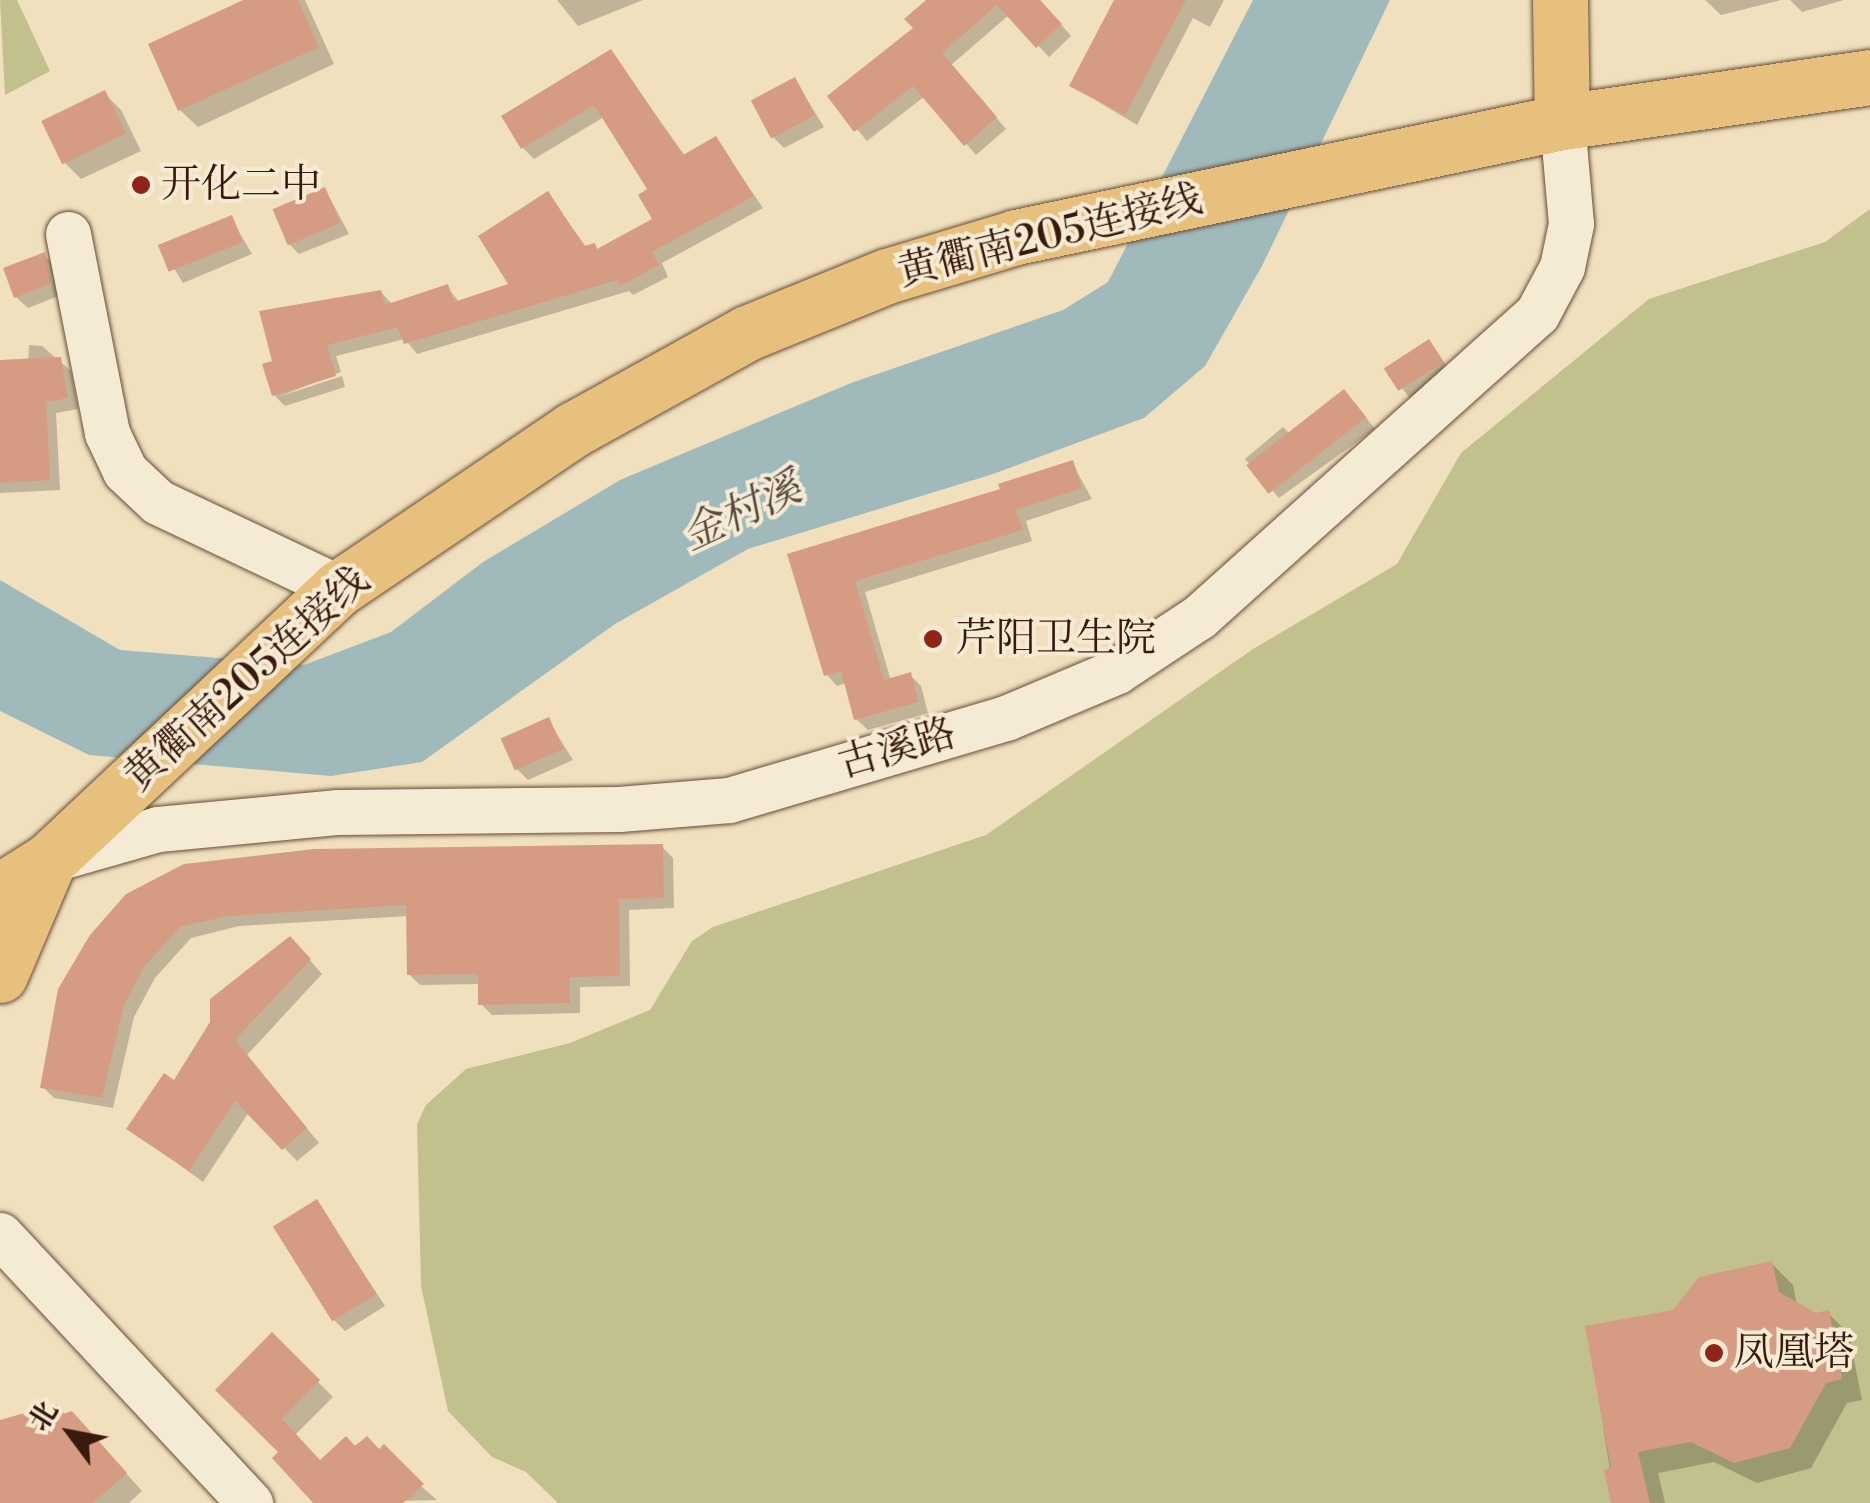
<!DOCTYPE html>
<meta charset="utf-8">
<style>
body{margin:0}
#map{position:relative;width:1870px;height:1503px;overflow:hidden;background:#f0e0bd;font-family:"Libre Bodoni","Noto Serif SC",serif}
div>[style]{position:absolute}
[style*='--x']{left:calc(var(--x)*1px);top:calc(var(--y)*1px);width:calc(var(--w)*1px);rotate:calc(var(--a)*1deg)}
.green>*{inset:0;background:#c2c08c}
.water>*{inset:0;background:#a0babc}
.shadow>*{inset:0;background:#0003;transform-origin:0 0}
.building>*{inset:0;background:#d69c83;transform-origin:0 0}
.roads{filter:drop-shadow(0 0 2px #684c39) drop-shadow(0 0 2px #684c39)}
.minor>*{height:45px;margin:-22.5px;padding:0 22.5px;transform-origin:22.5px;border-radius:22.5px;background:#f5ebd4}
.major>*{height:55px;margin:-27.5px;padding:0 27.5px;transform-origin:27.5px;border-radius:27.5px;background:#e8c07e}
.dots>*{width:28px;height:28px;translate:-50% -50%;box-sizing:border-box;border:5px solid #f5ebd4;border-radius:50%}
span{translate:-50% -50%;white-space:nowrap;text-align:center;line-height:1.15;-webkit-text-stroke:8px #f5ebd4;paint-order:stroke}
.poi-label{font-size:40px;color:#3a1a0d}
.left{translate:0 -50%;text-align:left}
.street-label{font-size:40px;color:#3a1a0d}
.water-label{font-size:42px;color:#594a42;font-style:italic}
.north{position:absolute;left:20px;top:1383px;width:100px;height:100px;-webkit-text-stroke:8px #f5ebd4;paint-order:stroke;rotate:302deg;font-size:28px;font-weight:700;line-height:40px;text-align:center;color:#3a1a0d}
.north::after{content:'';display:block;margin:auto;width:35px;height:45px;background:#3a1a0d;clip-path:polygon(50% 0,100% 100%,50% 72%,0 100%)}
</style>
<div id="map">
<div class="green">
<i style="clip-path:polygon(0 0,17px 0,50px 71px,5px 95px)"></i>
<i style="clip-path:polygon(1870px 209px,1870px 1503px,558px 1503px,526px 1472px,492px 1457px,448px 1411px,421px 1286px,417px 1124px,426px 1105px,466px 1069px,570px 1043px,650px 1010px,692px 941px,713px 927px,986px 835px,1253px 649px,1397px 564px,1461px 453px,1649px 299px,1825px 242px)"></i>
</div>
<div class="water">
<i style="clip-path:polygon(1253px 0,1390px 0,1262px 266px,1205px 366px,1144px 418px,990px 475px,748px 549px,615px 624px,422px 762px,331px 776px,89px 755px,0 711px,0 580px,120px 650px,304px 665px,391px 632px,483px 562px,620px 480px,851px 383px,1063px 310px,1108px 282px)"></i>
</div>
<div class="shadow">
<i style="clip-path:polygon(249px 0,305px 0,334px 64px,198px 127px,180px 110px)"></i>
<i style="clip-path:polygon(557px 0,643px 0,578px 26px)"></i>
<i style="clip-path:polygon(930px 0,1040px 0,1071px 36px,1049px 57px,1009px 15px,951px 65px,1006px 129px,976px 155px,925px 96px,867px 141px,830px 97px,916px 29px)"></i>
<i style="clip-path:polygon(1117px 0,1224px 0,1210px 27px,1193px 18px,1137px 125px,1072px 86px)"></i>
<i style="clip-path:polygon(1705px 0,1781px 0,1721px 15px)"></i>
<i style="clip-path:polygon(1790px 0,1844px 0,1802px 12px)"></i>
<i style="clip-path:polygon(610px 52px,686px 157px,716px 139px,763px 208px,662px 263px,668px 277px,633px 295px,629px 291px,417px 354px,405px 339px,336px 356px,341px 372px,278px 397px,342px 376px,345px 387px,285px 406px,274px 395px,381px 292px,393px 305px,447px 287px,460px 303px,512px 285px,548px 194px,587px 248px,599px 250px,656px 220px,651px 190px,604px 117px,534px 159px,523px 148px)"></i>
<i style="clip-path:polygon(795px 80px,824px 127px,784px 148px,773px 137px)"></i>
<i style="clip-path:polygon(104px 93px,121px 110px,141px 151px,81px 179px,64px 162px)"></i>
<i style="clip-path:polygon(325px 189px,349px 234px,299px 254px,288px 243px)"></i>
<i style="clip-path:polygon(231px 218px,252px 254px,183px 283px,161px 247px)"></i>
<i style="clip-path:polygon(44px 255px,55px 266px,61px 295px,28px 308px,16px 297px)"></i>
<i style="left:1429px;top:343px;width:39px;height:49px;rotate:52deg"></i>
<i style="clip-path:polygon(29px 345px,42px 346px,71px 371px,78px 409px,56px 413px,60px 490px,0 493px,0 401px,26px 401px)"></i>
<i style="clip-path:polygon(1355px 403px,1375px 429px,1279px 498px,1245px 459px,1283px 427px,1290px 434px)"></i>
<i style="clip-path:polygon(1072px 463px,1092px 499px,1026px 521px,1032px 541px,865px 592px,891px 681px,910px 675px,921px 686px,928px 713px,868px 730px,856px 719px,846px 683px,837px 686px,826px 674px,790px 555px,1003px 491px)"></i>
<i style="clip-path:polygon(548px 720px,573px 760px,528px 780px,517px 769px)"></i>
<i style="clip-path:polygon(662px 847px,673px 858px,674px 908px,629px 910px,630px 986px,580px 987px,580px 1013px,492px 1015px,481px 1004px,480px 984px,420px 985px,409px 974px,409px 916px,239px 926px,191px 938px,155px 978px,134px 1017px,113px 1108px,54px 1098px,43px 1087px,92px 937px)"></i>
<i style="clip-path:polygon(303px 952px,322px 974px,247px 1055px,319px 1143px,297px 1161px,249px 1112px,203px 1182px,130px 1129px)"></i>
<i style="clip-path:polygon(317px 1202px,385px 1306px,345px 1331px,334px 1320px)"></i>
<i style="clip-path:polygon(1772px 1264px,1793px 1285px,1797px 1305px,1815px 1315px,1828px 1313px,1849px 1334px,1862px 1400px,1847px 1403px,1811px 1468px,1757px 1483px,1714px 1462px,1658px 1473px,1665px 1503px,1615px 1503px,1588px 1328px,1674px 1312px)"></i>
<i style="clip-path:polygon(272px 1336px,333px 1397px,295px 1435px,320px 1463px,367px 1439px,437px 1500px,316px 1503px,282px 1453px)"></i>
<i style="clip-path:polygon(56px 1407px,89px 1432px,142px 1491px,129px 1503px,0 1503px,0 1423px)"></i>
</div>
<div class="building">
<i style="clip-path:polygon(243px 0,298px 0,319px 47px,178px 111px,148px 44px)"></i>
<i style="clip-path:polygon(926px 0,1040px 0,1062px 24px,1036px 48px,997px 5px,942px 53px,997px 117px,964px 146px,913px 86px,854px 132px,827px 96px,913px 28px,904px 19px)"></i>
<i style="clip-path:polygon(1114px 0,1186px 0,1125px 115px,1069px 86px)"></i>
<i style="clip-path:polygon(611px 49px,683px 155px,716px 136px,754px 196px,652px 252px,659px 265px,620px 286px,617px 280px,404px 344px,398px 327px,327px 345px,336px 376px,272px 396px,262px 364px,272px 361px,259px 311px,381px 290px,385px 305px,448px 284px,454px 302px,508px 284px,478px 236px,548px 191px,584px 246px,595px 243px,597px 249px,652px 219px,638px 195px,647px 189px,594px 105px,521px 149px,501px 116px)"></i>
<i style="left:795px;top:77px;width:43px;height:50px;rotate:62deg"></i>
<i style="left:105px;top:90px;width:48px;height:71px;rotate:64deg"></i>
<i style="left:325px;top:187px;width:39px;height:57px;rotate:67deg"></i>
<i style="left:232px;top:215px;width:29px;height:80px;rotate:68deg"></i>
<i style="clip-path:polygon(45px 252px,51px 283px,14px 298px,3px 268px)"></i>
<i style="left:1429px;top:339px;width:27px;height:54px;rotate:57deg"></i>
<i style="clip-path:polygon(61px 357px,68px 398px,46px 402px,50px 480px,0 483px,0 360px)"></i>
<i style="left:1344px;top:389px;width:36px;height:124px;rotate:52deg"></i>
<i style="clip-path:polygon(1073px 460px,1082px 488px,1016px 510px,1023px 530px,855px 581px,884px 680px,911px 672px,918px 702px,854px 720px,841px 671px,824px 676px,787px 554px,1000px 489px,998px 484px)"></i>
<i style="left:549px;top:717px;width:35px;height:53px;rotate:66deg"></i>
<i style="clip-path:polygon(663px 844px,664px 898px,619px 899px,620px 976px,570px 977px,570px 1003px,478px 1005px,478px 974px,407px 975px,406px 905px,227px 916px,180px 927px,144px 967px,124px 1005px,102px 1098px,40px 1088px,58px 989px,90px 935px,126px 894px,184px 864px,314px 849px)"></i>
<i style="clip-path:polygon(290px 936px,311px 959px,235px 1040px,307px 1128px,282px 1150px,235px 1101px,189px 1171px,126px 1129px,164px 1073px,174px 1080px,210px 1022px,210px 999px)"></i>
<i style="left:317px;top:1199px;width:112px;height:52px;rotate:58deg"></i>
<i style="clip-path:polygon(1772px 1261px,1779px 1292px,1816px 1313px,1829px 1310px,1842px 1379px,1826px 1383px,1790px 1448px,1734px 1463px,1691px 1442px,1638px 1452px,1650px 1503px,1611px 1503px,1604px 1470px,1611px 1468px,1585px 1326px,1673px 1310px,1699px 1277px)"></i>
<i style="clip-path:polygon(272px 1332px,320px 1380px,282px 1419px,320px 1460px,346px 1436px,355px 1446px,367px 1436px,379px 1449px,384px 1444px,424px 1484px,403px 1503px,313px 1503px,272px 1458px,278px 1452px,215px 1390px)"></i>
<i style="clip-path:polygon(57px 1404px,60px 1415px,72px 1411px,127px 1473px,93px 1503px,0 1503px,0 1420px)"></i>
</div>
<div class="roads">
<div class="minor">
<i style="--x:68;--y:234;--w:203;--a:78.9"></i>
<i style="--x:107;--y:433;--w:42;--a:64.7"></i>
<i style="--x:125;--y:471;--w:45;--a:43.2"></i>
<i style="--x:158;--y:502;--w:200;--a:25.4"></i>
<i style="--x:49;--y:860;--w:113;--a:-15.9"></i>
<i style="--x:158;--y:829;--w:181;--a:-5.4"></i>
<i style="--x:338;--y:812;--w:281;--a:-0.6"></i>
<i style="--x:619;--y:809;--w:110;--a:-4.7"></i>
<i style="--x:729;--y:800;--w:289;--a:-16.5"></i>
<i style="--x:1006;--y:718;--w:121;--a:-22.9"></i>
<i style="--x:1117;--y:671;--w:98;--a:-33.4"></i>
<i style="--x:1199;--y:617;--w:454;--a:-41.9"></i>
<i style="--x:1537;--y:314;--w:53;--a:-62"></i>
<i style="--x:1562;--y:267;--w:44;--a:-78.2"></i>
<i style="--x:1571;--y:224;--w:102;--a:-95"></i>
<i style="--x:0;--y:1235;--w:367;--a:47"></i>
</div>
<div class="major">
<i style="--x:1560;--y:0;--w:122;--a:89.1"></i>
<i style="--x:0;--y:891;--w:58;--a:-32.3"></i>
<i style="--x:49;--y:860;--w:398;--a:-43.2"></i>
<i style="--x:339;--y:588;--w:284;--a:-34.1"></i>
<i style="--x:574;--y:429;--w:198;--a:-29"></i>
<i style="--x:747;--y:333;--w:151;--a:-22.2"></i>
<i style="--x:887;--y:276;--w:135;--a:-16.8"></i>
<i style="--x:1016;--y:237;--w:558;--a:-11.89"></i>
<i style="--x:1562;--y:122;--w:311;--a:-8.3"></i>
<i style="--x:0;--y:975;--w:125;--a:-66.9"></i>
</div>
</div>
<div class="dots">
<i style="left:141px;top:185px;background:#8f2418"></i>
<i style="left:933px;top:639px;background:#8f2418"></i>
<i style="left:1714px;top:1353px;background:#8f2418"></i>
</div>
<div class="poi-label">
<span class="left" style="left:161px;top:185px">开化二中</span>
<span class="left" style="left:956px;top:639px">芹阳卫生院</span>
<span class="left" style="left:1734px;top:1353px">凤凰塔</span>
</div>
<div class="street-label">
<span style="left:1050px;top:236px;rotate:-14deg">黄衢南205连接线</span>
<span style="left:247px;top:679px;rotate:-42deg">黄衢南205连接线</span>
<span style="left:897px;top:749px;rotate:-16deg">古溪路</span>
</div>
<div class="water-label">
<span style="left:742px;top:513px;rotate:-25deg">金村溪</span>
</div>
<div class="north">北</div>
</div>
